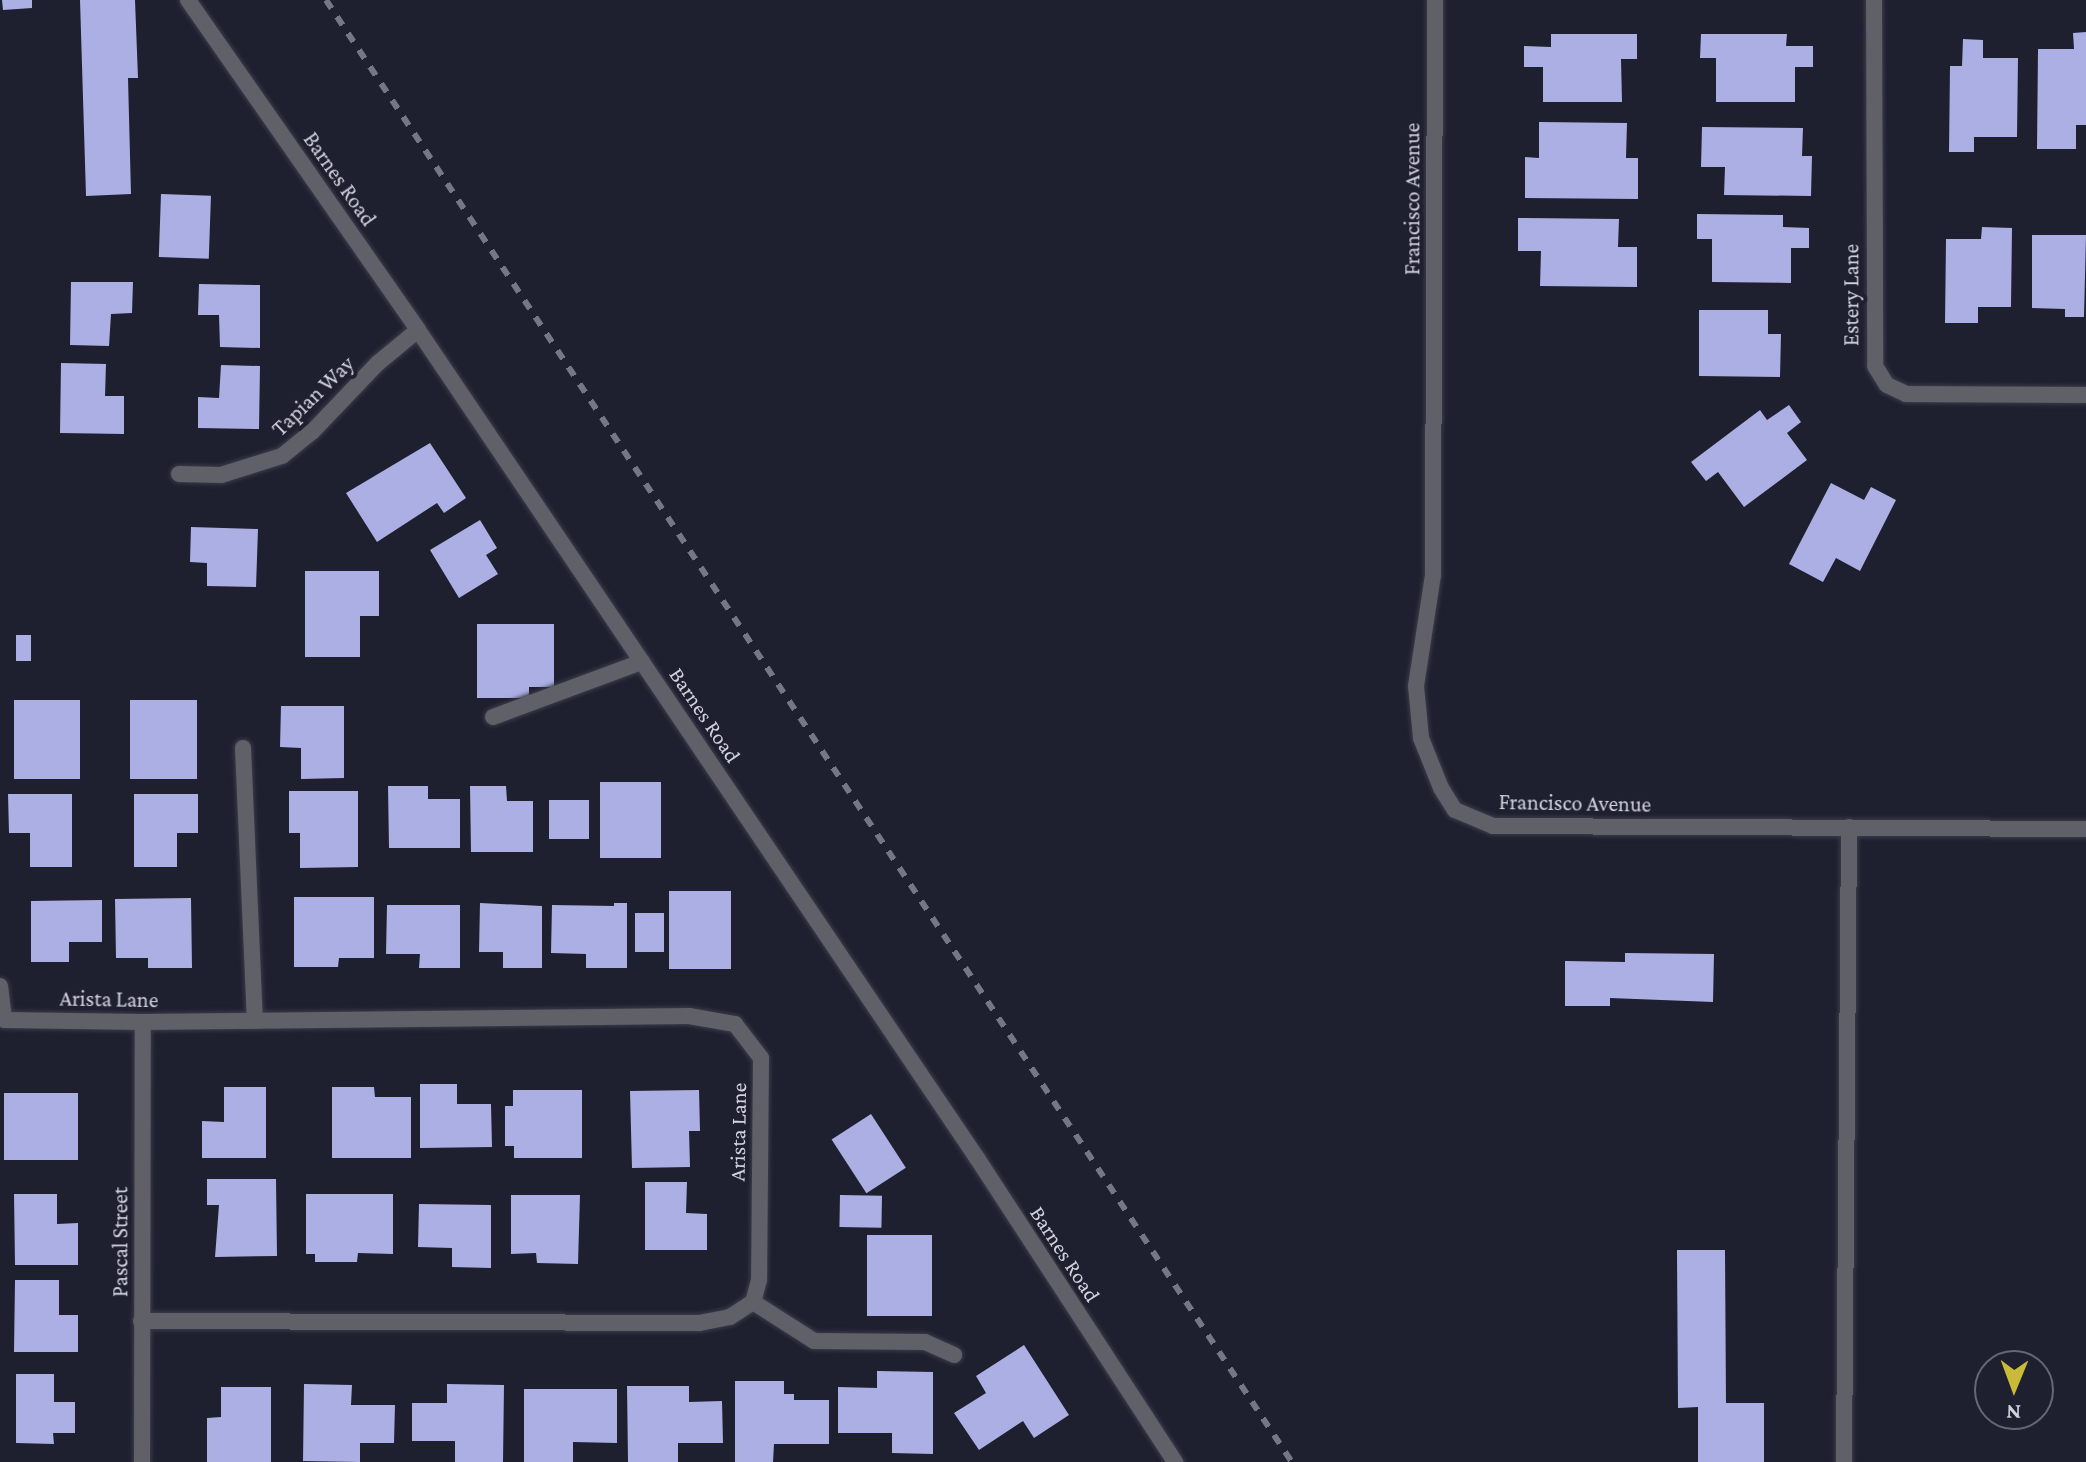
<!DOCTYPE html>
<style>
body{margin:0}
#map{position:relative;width:2086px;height:1462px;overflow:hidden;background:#1f202f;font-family:"Crimson Pro",serif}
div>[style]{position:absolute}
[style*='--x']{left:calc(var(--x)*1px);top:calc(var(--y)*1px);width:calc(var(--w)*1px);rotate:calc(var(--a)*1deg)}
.building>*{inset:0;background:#acafe4;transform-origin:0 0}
.roads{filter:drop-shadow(0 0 2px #3b3c4b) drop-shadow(0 0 2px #3b3c4b)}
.lane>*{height:16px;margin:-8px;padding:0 8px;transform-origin:8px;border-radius:8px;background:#5f6068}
.street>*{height:16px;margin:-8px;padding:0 8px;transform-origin:8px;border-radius:8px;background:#5f6068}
.rail>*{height:6px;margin-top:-3px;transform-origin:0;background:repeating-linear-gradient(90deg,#767784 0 10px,transparent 0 20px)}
span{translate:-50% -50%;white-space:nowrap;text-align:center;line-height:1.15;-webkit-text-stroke:8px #1f202f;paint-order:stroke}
.street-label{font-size:22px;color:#d1d2dd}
.north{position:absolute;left:1974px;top:1350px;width:80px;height:80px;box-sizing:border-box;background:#1f202f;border:2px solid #666775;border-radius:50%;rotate:181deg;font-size:22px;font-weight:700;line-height:32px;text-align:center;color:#d1d2dd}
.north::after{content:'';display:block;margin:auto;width:28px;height:36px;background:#caba3a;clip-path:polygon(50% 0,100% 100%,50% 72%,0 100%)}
</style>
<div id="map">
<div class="building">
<i style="clip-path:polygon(2px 0,32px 0,32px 8px,3px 10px)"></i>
<i style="clip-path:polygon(80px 0,135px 0,138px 78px,128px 78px,131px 194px,86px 196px)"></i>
<i style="clip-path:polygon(2086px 32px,2086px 125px,2076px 125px,2076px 149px,2037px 149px,2038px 49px,2074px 49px,2073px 33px)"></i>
<i style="clip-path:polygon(1551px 34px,1637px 34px,1637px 59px,1621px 59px,1622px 102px,1543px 102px,1543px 67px,1524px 67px,1524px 46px,1551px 47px)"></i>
<i style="clip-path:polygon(1701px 34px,1787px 34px,1786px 46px,1813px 46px,1813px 67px,1795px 67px,1795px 102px,1716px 102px,1716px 58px,1700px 58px)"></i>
<i style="clip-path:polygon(1963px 39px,1983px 40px,1983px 58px,2018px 58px,2017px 137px,1974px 137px,1974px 152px,1949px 152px,1950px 66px,1962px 66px)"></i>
<i style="clip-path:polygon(1539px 122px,1627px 123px,1626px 158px,1638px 158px,1638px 199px,1525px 198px,1525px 157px,1539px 158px)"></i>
<i style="clip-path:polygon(1702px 127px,1803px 128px,1802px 156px,1812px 156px,1811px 196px,1724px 195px,1725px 167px,1701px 167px)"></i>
<i style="left:161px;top:194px;width:50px;height:63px;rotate:2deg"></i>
<i style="clip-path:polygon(1697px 214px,1783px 215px,1783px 227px,1809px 228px,1809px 248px,1791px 248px,1791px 283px,1712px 282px,1712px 239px,1697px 239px)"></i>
<i style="clip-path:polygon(1518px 218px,1619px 219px,1618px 247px,1637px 247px,1637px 287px,1540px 286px,1541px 251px,1518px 251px)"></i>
<i style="clip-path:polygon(1982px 227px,2012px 228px,2011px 307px,1978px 307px,1978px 323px,1945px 323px,1946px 239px,1981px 239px)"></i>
<i style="clip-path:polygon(2032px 235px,2086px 235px,2084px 317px,2065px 317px,2065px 309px,2032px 308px)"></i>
<i style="clip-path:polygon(71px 282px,133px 282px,132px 313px,111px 314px,109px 346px,70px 345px)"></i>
<i style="clip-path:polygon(199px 284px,260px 285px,260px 348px,220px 347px,219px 315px,198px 315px)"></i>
<i style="clip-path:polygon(1699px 310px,1768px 310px,1768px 334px,1781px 334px,1780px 377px,1699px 376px)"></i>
<i style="clip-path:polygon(61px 363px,106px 364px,105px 396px,124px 396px,124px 434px,60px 433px)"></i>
<i style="clip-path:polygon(221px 365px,260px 366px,259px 429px,198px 428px,198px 397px,219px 398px)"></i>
<i style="clip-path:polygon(1789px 405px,1801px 422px,1787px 433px,1807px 460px,1744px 507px,1718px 472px,1706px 481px,1691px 462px,1760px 410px,1767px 420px)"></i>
<i style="clip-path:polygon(430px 443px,466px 498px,444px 513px,437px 503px,377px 542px,346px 493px)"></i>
<i style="clip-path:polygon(1831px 483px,1864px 500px,1871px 487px,1896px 500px,1860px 571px,1836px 558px,1823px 582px,1789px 564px)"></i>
<i style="clip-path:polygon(480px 520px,497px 548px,486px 555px,498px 574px,459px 598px,430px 550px)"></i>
<i style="clip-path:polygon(191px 527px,258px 529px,256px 587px,207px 586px,207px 563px,190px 562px)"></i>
<i style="clip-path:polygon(305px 571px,379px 571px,379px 616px,360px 616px,360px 657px,305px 657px)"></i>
<i style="clip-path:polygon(477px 624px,554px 624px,554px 687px,529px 687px,529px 698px,477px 698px)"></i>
<i style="left:16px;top:635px;width:15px;height:26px"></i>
<i style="left:14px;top:700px;width:66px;height:79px"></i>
<i style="left:130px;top:700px;width:67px;height:79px"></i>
<i style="clip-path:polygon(281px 706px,344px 706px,344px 778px,301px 779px,301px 748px,280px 747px)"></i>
<i style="left:661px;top:782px;width:76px;height:61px;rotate:90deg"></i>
<i style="clip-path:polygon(388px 786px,428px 786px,428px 799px,460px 799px,460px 848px,389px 848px)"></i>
<i style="clip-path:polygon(470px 786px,506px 786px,507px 801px,533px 801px,533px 852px,471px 852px)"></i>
<i style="clip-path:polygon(289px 791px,358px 791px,358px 867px,300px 868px,300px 833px,289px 833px)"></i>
<i style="clip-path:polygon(8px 794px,72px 794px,72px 867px,30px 867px,30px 833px,9px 833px)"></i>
<i style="clip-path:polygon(134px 794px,198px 794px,198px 833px,177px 833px,177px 867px,134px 867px)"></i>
<i style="left:589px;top:800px;width:39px;height:40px;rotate:90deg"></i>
<i style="left:669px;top:891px;width:62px;height:78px"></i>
<i style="clip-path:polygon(294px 897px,374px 897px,374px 958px,339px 958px,338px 967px,294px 967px)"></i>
<i style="clip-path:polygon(191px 898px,192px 968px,148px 968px,148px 958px,116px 958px,115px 899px)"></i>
<i style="clip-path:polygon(102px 900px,102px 942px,69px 942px,69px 962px,31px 962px,31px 901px)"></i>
<i style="clip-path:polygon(480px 903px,542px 906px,542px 968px,503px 968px,503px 952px,479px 952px)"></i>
<i style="clip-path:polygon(614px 903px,627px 903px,627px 968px,586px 968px,586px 954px,551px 953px,552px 905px,614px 906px)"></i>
<i style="clip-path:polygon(387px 905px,460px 905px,460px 968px,419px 968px,420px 954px,386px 954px)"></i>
<i style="left:664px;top:913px;width:39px;height:29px;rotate:90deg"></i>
<i style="clip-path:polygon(1625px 953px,1714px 954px,1713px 1002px,1610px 998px,1610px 1006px,1565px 1006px,1565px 961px,1625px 962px)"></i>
<i style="clip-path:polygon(420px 1084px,457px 1084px,457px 1104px,491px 1104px,492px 1147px,420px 1148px)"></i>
<i style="clip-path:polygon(224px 1087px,266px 1087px,266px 1158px,202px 1158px,202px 1121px,224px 1122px)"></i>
<i style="clip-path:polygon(332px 1087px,374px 1087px,375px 1097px,411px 1097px,411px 1158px,332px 1158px)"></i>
<i style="clip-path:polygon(513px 1090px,582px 1090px,582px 1158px,514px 1158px,514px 1146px,505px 1146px,505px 1106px,513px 1106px)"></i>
<i style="clip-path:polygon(699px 1090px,700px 1131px,689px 1131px,690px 1167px,632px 1168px,630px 1091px)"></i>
<i style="left:4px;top:1093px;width:74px;height:67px"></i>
<i style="left:871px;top:1114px;width:64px;height:47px;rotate:57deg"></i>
<i style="clip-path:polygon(207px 1179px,276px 1179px,277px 1256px,215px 1257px,219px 1205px,207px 1205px)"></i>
<i style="clip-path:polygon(645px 1182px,687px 1182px,686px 1213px,707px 1214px,707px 1250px,645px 1250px)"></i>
<i style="clip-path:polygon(14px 1194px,57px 1194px,57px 1224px,78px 1223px,78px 1265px,15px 1265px)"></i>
<i style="clip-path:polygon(306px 1194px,393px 1194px,393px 1254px,358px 1253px,357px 1262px,315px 1262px,315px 1254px,306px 1254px)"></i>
<i style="clip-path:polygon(511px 1195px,580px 1195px,578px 1264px,537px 1263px,536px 1253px,511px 1254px)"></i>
<i style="left:840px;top:1195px;width:42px;height:32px;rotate:1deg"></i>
<i style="clip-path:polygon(419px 1204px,491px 1205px,491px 1268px,452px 1267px,452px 1248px,418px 1247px)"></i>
<i style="left:867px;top:1235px;width:65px;height:81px"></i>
<i style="clip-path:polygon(1677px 1250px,1725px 1250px,1726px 1403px,1764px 1403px,1764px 1462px,1698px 1462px,1698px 1407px,1678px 1408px)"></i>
<i style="clip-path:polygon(15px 1280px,59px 1280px,59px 1315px,78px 1315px,78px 1352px,14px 1352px)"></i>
<i style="clip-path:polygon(1024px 1345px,1069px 1415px,1034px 1438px,1023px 1421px,979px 1450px,954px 1413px,986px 1393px,976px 1376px)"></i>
<i style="clip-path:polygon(877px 1371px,933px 1372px,933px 1454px,892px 1453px,892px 1433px,838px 1433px,838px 1387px,877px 1388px)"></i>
<i style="clip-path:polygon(16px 1374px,54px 1374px,54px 1402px,75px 1402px,75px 1433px,53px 1433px,54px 1444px,16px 1443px)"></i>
<i style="clip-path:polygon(735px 1381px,784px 1381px,784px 1394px,794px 1394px,794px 1400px,829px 1400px,829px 1444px,774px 1444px,773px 1462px,735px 1462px)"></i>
<i style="clip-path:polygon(304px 1384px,352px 1385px,351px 1405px,395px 1405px,394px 1443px,360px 1443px,360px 1462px,303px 1461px)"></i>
<i style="clip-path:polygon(447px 1384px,504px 1385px,503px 1462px,455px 1462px,455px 1441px,412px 1441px,412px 1403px,447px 1403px)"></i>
<i style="clip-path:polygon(627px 1386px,689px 1386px,689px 1402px,722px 1401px,723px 1443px,678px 1443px,678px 1462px,628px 1462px)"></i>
<i style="clip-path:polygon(221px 1387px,271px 1387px,271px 1462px,207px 1462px,207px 1418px,221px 1417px)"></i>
<i style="clip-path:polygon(524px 1389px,617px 1389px,617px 1443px,573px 1442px,573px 1462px,524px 1462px)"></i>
</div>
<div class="roads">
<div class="lane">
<i style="--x:179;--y:474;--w:42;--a:1.4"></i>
<i style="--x:221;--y:475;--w:64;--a:-17.3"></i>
<i style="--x:282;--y:456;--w:38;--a:-39"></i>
<i style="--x:312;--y:432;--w:95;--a:-46.3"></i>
<i style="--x:378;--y:363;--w:52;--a:-39.5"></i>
<i style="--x:493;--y:717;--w:159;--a:-20.3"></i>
<i style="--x:243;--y:748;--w:273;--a:87.5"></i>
<i style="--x:753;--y:1302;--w:72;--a:32.6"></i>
<i style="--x:814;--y:1341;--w:111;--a:0.5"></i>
<i style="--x:925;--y:1342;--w:32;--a:24"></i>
<i style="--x:1844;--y:1462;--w:635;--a:-89.55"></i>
</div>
<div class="street">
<i style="--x:188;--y:0;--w:402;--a:55.1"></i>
<i style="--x:418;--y:330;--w:999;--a:55.98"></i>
<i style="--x:977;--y:1158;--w:363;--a:56.9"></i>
<i style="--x:1435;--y:0;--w:575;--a:90.2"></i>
<i style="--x:1433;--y:575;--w:112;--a:98.7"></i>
<i style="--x:1416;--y:686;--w:52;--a:84.5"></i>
<i style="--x:1421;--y:738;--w:54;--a:68.2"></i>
<i style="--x:1441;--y:788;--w:26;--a:58"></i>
<i style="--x:1455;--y:810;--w:41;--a:22.8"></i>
<i style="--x:1493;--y:826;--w:593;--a:0.29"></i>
<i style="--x:1874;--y:0;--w:366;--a:89.8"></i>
<i style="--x:1875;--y:366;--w:22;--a:58"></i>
<i style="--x:1887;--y:385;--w:21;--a:25"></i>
<i style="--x:1906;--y:394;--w:180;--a:0.3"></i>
<i style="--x:0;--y:986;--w:34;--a:83"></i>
<i style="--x:4;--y:1020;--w:139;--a:0.8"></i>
<i style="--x:143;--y:1022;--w:546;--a:-0.63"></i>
<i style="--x:689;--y:1016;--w:47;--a:9.9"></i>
<i style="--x:735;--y:1024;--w:43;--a:52.6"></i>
<i style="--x:761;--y:1058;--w:222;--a:90.5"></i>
<i style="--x:759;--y:1280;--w:23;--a:105"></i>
<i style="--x:753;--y:1302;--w:27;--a:147"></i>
<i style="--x:730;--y:1317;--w:32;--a:169"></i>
<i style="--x:699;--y:1323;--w:558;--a:-179.79"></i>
<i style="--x:142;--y:1462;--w:440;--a:-89.9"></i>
</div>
</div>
<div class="rail">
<i style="--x:326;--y:0;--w:1752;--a:56.55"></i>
</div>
<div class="street-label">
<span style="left:340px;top:179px;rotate:55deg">Barnes Road</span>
<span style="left:1412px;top:199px;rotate:-90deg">Francisco Avenue</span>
<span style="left:1851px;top:295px;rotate:-90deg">Estery Lane</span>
<span style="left:313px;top:396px;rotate:-44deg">Tapian Way</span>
<span style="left:705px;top:715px;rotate:56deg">Barnes Road</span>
<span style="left:1575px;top:803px;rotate:1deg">Francisco Avenue</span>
<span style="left:109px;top:999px;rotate:1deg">Arista Lane</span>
<span style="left:738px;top:1132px;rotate:-89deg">Arista Lane</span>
<span style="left:120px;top:1242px;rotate:-90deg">Pascal Street</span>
<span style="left:1065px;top:1254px;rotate:57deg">Barnes Road</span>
</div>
<div class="north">N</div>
</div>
